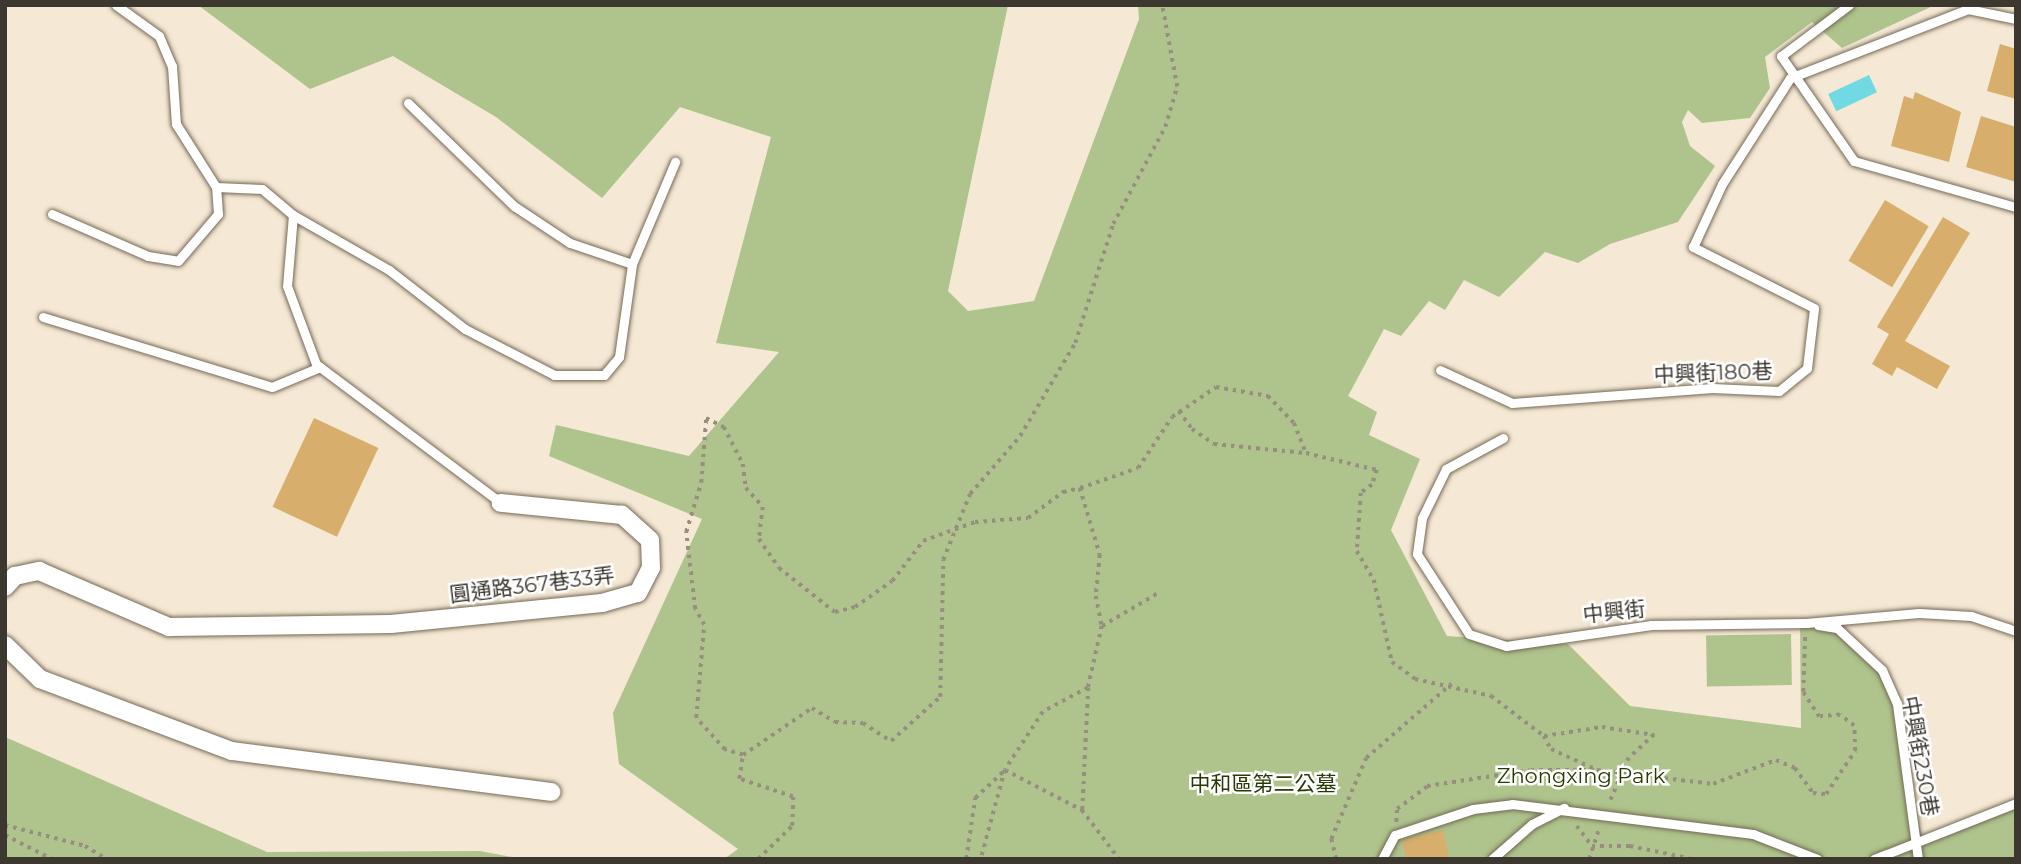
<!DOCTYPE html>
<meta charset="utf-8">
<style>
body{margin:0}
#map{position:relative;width:2021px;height:864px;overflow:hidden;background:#f5e8d4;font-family:Montserrat,"Noto Sans TC",sans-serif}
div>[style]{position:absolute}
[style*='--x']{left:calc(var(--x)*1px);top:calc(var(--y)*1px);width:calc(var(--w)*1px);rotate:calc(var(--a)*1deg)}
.green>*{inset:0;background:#aec48c;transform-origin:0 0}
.water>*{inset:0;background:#70d9e1;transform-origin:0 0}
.building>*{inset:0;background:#d7ae6b;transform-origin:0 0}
.path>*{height:3.5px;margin-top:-1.75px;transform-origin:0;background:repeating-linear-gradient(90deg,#978e80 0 3.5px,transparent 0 8.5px)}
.roads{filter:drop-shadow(0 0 2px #746957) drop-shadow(0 0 2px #746957)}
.service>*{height:9px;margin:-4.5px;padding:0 4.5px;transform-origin:4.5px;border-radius:4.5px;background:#fff}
.minor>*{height:18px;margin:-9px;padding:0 9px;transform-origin:9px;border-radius:9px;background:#fff}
span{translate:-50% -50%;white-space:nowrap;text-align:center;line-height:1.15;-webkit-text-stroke:5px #fff;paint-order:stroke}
.street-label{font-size:21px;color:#3c372f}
.park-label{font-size:21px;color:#293904}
.frame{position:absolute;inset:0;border:7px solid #3c372f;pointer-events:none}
</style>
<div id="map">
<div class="green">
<i style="clip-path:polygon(198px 5px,1008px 5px,948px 291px,968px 311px,1034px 301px,1139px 19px,1138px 5px,1935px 5px,1842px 48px,1812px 22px,1765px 57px,1770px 88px,1750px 118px,1702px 123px,1688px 110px,1682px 122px,1690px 146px,1715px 166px,1678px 222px,1610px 244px,1578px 263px,1545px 252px,1499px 297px,1464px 280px,1445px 310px,1429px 301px,1401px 336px,1384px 329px,1348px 396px,1377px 412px,1369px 435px,1420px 459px,1391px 530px,1447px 636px,1568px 644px,1630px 706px,1801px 728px,1800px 623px,1835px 631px,1880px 673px,1897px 704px,1922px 838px,2016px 808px,2016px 859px,724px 859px,738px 849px,619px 764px,613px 713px,702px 519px,549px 456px,556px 425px,689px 456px,779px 352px,716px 343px,771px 137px,680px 107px,602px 198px,496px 117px,393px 56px,310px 89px)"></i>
<i style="left:1791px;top:634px;width:51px;height:85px;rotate:89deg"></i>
<i style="clip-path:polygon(5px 737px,267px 852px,480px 851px,522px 859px,5px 859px)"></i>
</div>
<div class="water">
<i style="left:1869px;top:75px;width:19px;height:45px;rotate:65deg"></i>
</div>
<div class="building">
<i style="clip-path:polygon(2000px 44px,2016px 49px,2016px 99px,1987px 91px)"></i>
<i style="clip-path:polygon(1915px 92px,1961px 112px,1949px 162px,1891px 146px,1904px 96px,1913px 99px)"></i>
<i style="clip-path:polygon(1981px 116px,2016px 127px,2016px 182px,1966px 167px)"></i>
<i style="left:1885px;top:200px;width:51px;height:71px;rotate:31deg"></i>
<i style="clip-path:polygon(1943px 217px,1970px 233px,1905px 341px,1950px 366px,1937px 389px,1897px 367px,1892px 376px,1872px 364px,1889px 334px,1877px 327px)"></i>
<i style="left:314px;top:418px;width:71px;height:98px;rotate:25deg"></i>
<i style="clip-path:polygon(1443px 830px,1449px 859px,1406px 859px,1402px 840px)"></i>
</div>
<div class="path">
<i style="--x:1179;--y:411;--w:22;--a:54"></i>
<i style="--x:1192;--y:429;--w:27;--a:34"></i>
<i style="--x:1214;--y:444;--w:92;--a:5.6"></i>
<i style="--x:1080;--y:488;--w:61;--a:-19"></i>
<i style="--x:1138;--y:468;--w:61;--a:-56.3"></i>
<i style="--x:1172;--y:417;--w:53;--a:-34.3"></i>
<i style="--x:1216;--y:387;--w:53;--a:9.8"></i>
<i style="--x:1268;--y:396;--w:37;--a:46"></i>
<i style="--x:1294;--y:423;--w:32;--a:68"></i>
<i style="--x:1306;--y:453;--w:73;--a:13.5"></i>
<i style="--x:1377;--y:470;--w:16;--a:108"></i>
<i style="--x:1372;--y:485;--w:14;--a:144"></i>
<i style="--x:1361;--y:493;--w:58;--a:93.9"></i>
<i style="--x:1357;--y:551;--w:34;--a:60"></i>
<i style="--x:1374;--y:580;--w:84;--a:77.6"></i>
<i style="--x:1392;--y:662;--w:29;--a:36"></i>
<i style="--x:1415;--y:679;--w:78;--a:12.6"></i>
<i style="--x:1491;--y:696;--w:66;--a:37"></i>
<i style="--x:1544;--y:736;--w:59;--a:-8.8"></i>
<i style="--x:1602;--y:727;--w:53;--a:8.7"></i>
<i style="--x:1654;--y:735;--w:34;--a:137"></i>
<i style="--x:1629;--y:758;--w:50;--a:113.5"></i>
<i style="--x:1102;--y:626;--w:65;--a:-30.5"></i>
<i style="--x:1544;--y:736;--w:15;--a:62"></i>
<i style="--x:1551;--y:749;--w:51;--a:24.5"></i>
<i style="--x:1597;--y:770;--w:117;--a:6.9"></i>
<i style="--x:1713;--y:784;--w:67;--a:-20.9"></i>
<i style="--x:1776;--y:760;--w:21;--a:23"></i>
<i style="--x:1795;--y:768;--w:31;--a:54"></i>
<i style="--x:1813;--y:793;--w:13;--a:4"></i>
<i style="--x:1826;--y:794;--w:52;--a:-56"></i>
<i style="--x:1855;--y:751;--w:25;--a:-92"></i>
<i style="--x:1854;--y:726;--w:18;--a:-142"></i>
<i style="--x:1840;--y:715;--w:21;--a:175"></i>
<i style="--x:1819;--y:717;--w:30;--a:-123"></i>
<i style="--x:1803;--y:692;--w:57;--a:-88"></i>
<i style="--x:743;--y:755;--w:19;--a:-164"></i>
<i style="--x:725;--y:750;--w:43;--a:-132.2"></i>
<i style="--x:696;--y:718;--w:93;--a:-85.1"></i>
<i style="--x:704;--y:625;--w:18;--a:-119"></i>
<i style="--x:695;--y:609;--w:78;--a:-96.7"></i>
<i style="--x:686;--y:532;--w:51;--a:-73"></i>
<i style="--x:701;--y:483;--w:65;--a:-85.6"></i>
<i style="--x:706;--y:418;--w:20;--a:27"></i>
<i style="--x:724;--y:427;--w:42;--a:62.8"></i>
<i style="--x:743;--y:464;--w:24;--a:83"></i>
<i style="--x:746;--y:488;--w:25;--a:48"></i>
<i style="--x:763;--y:507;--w:32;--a:97"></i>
<i style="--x:759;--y:539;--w:35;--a:55"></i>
<i style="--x:779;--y:568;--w:71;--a:38.2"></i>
<i style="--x:835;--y:612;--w:21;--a:-14"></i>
<i style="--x:855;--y:607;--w:45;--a:-35.1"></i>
<i style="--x:892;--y:581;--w:51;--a:-52.2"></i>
<i style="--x:923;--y:541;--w:55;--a:-20.1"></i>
<i style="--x:975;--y:522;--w:53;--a:-4.3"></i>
<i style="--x:1028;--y:518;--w:44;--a:-36.6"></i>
<i style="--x:1063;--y:492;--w:17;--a:-13"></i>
<i style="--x:1080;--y:488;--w:70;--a:73.4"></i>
<i style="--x:1100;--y:555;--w:41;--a:95.6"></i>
<i style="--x:1096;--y:596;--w:31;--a:79"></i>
<i style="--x:1102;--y:626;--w:64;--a:102.7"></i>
<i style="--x:1088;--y:688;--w:51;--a:151.9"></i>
<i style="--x:1043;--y:712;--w:69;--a:123.2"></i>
<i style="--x:1005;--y:770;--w:92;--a:105.1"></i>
<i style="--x:1082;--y:810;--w:122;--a:-87.2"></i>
<i style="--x:1396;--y:822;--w:13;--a:-86"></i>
<i style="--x:1397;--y:809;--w:38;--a:-37"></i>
<i style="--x:1427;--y:786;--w:105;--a:-8.7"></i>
<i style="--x:1531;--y:770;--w:64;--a:0"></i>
<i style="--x:5;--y:825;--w:83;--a:14.7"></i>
<i style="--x:85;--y:846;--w:26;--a:31"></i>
<i style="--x:1577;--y:826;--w:25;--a:53"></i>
<i style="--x:1592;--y:846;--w:38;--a:0"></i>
<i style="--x:1630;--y:846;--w:63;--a:11.8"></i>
<i style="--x:5;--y:835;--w:53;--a:27.1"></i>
<i style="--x:569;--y:859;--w:43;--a:0"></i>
<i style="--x:758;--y:859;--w:47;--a:-44.1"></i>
<i style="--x:792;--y:826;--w:29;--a:-88"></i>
<i style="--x:793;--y:797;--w:57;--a:-161.6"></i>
<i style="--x:739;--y:779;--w:24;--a:-81"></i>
<i style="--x:743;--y:755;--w:83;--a:-34.3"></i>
<i style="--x:812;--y:708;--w:27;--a:31"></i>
<i style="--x:835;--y:722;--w:28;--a:2"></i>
<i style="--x:863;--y:723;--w:33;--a:33"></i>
<i style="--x:891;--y:741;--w:66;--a:-41.9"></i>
<i style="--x:940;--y:697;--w:137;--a:-88.7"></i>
<i style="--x:943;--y:560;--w:71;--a:-67.8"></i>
<i style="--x:970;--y:494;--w:77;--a:-49.2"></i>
<i style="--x:1020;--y:436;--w:108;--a:-59.4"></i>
<i style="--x:1075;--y:343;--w:125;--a:-72.3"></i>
<i style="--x:1113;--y:224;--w:110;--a:-61.8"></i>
<i style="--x:1165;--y:127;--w:42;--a:-73.3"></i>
<i style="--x:1177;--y:87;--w:83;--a:-100.4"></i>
<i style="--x:966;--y:859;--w:62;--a:-81.6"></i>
<i style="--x:975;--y:798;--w:41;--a:-43"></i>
<i style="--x:1005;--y:770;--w:87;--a:27.5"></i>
<i style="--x:1082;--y:810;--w:61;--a:52.9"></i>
<i style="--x:1336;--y:859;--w:21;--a:-104"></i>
<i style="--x:1331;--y:839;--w:88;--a:-66.6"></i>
<i style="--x:1366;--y:758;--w:113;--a:-41"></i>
<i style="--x:1589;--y:859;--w:33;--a:-72"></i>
</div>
<div class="roads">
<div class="service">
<i style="--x:116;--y:5;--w:53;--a:35.8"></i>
<i style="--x:159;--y:36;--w:33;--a:67"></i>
<i style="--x:172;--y:66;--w:58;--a:86.1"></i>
<i style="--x:176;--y:124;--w:75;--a:57.6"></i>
<i style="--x:216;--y:187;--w:46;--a:2.5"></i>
<i style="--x:262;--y:189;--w:40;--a:40"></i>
<i style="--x:293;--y:215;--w:111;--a:29.8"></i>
<i style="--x:389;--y:270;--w:96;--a:37.8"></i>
<i style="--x:465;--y:329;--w:100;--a:27.3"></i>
<i style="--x:554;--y:375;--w:50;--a:0"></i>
<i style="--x:604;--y:375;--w:23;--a:-50"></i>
<i style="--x:619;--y:357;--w:94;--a:-82"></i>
<i style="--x:632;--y:264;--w:111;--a:-67.1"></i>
<i style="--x:1849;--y:5;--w:85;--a:143.1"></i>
<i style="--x:1781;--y:56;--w:128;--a:55.2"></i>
<i style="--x:1854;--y:161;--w:168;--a:15.9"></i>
<i style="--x:408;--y:103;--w:148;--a:44.2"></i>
<i style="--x:514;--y:206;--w:67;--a:33.5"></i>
<i style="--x:570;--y:243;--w:65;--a:18.7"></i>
<i style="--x:52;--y:214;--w:105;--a:23.6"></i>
<i style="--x:148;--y:256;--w:30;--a:9"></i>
<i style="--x:178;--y:261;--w:62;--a:-49.6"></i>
<i style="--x:218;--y:214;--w:27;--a:-94"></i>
<i style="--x:293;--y:215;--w:71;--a:94.8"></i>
<i style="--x:287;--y:286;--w:83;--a:69.6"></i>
<i style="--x:316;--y:364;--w:231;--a:36.9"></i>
<i style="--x:43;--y:317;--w:239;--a:17"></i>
<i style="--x:272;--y:387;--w:52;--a:-22.6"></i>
<i style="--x:1440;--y:370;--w:79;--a:24.6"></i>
<i style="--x:1512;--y:403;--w:201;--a:-4.3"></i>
<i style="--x:1712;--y:388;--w:67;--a:2.6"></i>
<i style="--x:1779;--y:391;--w:36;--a:-39"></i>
<i style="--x:1807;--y:368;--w:60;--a:-83.3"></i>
<i style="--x:1814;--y:308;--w:136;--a:-153.2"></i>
<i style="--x:1693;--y:247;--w:69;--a:-65.3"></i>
<i style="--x:1722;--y:184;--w:126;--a:-57.3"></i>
<i style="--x:1790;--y:78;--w:191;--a:-21.2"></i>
<i style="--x:1968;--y:9;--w:49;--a:11.8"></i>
<i style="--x:1503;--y:438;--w:65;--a:151.5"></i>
<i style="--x:1446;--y:469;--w:55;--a:116.1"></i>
<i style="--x:1422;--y:518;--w:36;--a:98"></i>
<i style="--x:1417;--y:554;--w:95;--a:57"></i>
<i style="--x:1469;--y:634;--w:39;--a:18"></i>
<i style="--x:1506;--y:646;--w:147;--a:-8.2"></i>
<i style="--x:1651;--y:625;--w:155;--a:-0.7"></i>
<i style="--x:1806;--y:623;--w:113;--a:-5.1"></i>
<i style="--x:1919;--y:613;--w:52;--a:3.3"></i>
<i style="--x:1971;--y:616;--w:47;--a:18.4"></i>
<i style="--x:1818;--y:625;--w:19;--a:9"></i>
<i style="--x:1837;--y:628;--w:62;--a:43"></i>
<i style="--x:1882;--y:670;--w:37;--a:66"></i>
<i style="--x:1897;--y:704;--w:156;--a:82.3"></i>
<i style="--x:1382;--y:859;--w:27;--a:-62"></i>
<i style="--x:1395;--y:835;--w:82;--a:-18.4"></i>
<i style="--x:1473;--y:809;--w:39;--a:-7"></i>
<i style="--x:1512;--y:804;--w:243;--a:7.1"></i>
<i style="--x:1753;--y:834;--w:69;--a:21.3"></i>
<i style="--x:1492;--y:859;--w:53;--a:-41.2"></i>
<i style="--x:1532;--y:824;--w:36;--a:-27"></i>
<i style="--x:1874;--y:859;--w:153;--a:-21.5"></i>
</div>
<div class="minor">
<i style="--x:5;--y:587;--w:15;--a:-48"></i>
<i style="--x:15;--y:576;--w:25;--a:-12"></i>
<i style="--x:39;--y:571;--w:142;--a:23.3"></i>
<i style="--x:169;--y:627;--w:222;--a:-0.8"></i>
<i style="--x:391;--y:624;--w:212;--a:-5.7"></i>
<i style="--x:602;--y:603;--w:37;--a:-16"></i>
<i style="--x:638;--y:593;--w:28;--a:-63"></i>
<i style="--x:651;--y:568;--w:28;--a:-92"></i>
<i style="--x:650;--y:540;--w:38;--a:-138"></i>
<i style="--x:622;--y:515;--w:122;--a:-174.3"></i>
<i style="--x:5;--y:645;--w:49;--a:44.2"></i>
<i style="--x:40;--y:679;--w:205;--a:20.6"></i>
<i style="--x:232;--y:751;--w:322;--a:7.3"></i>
</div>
</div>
<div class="street-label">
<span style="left:1713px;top:373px;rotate:-2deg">中興街180巷</span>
<span style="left:532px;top:585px;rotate:-7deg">圓通路367巷33弄</span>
<span style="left:1614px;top:612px;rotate:-6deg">中興街</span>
<span style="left:1920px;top:756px;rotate:80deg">中興街230巷</span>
</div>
<div class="park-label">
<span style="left:1581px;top:776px">Zhongxing Park</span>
<span style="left:1263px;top:784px">中和區第二公墓</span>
</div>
<div class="frame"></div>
</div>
